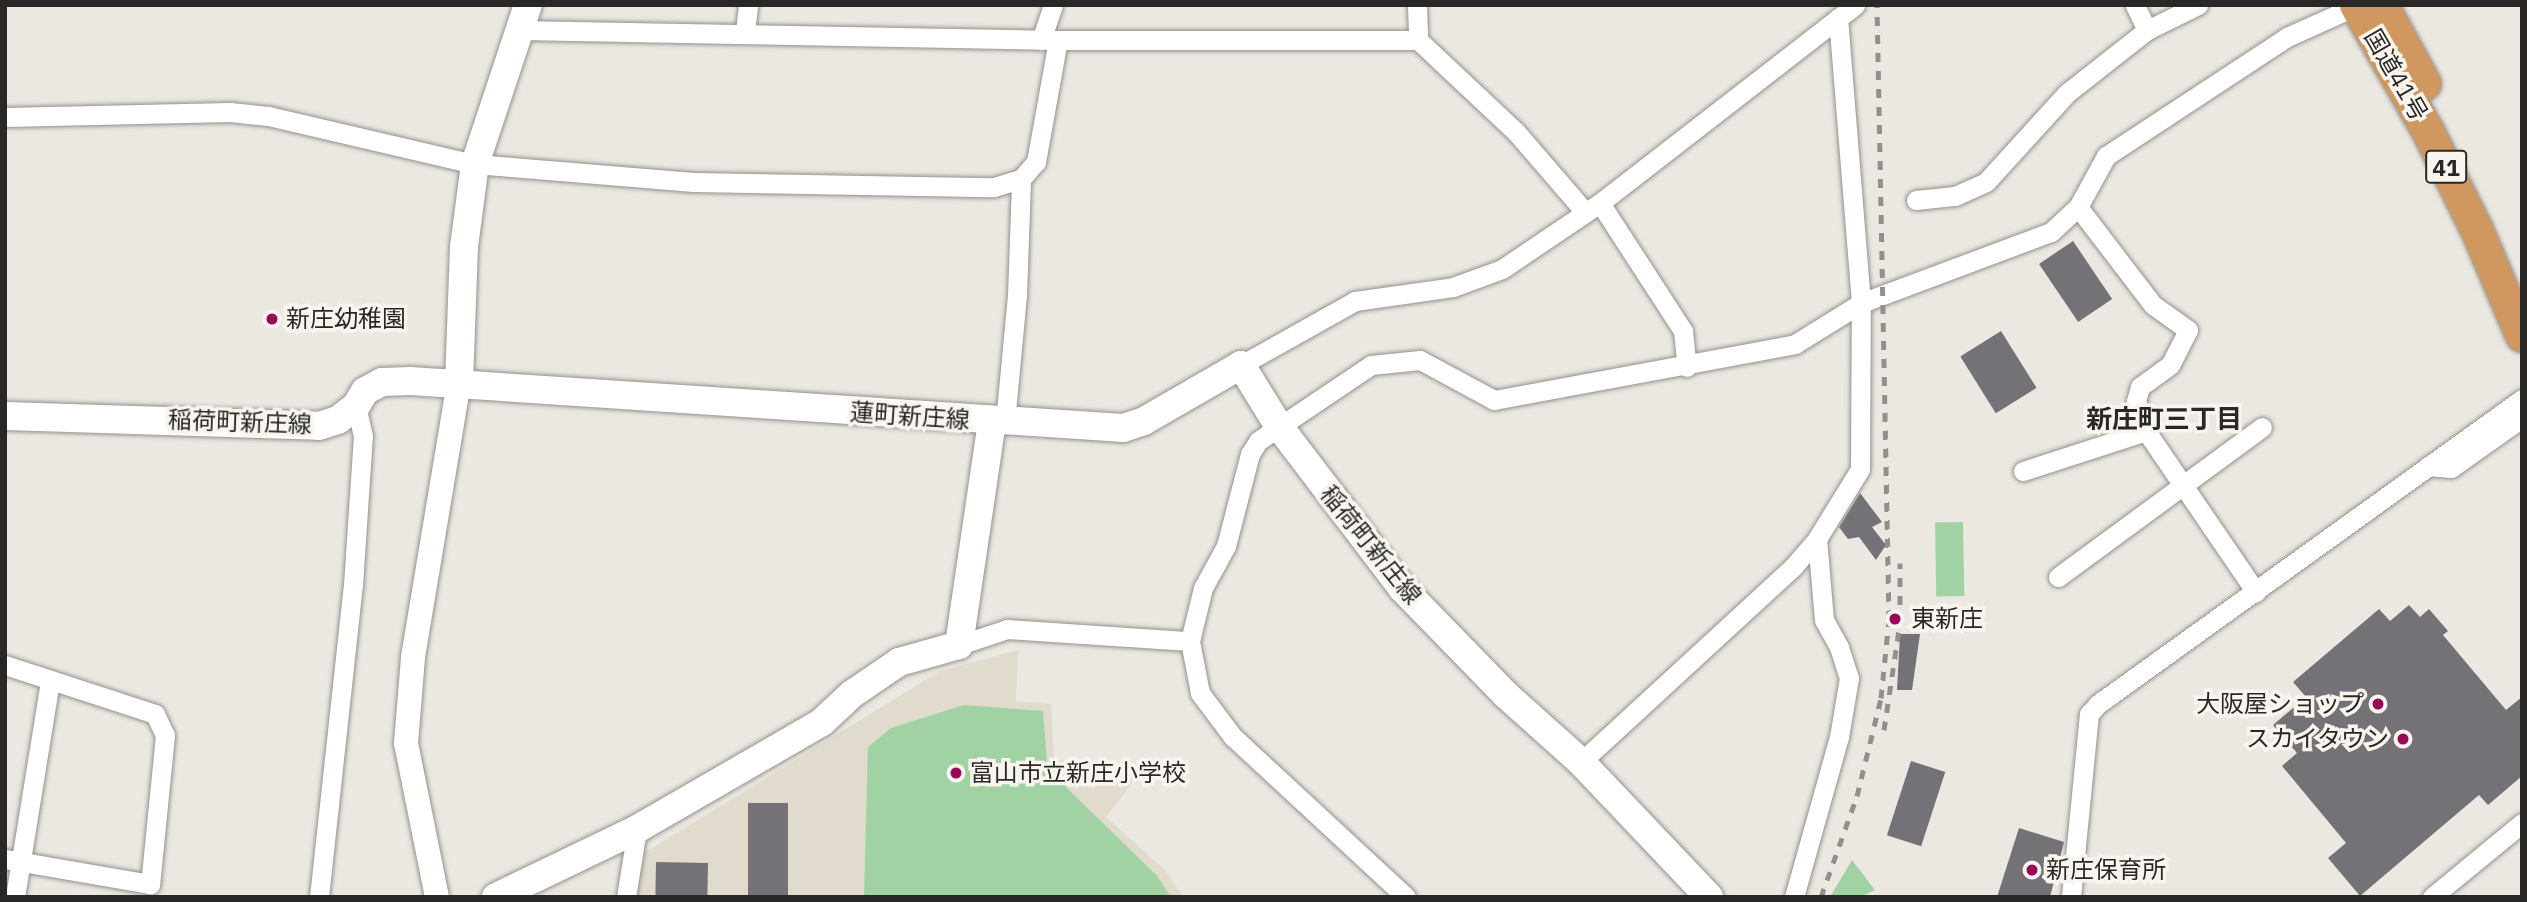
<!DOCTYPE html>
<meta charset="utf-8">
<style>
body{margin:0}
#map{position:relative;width:2527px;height:902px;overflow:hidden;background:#ebe8e2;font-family:"IBM Plex Sans","Noto Sans JP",sans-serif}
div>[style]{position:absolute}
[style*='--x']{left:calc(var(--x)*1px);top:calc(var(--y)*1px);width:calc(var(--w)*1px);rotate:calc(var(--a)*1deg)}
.built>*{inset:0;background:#e0dbcd}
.green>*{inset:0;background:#a1d2a3;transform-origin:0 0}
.building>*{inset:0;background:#747277;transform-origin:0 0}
.roads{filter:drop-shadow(0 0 2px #94918c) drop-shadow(0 0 2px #94918c)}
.minor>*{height:19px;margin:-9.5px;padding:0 9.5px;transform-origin:9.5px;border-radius:9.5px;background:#fff}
.tertiary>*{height:24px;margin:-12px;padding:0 12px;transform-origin:12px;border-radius:12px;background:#fff}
.secondary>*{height:28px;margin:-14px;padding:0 14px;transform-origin:14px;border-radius:14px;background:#fff}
.trunk>*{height:32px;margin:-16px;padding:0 16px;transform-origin:16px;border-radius:16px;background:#d09760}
.rail>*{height:5px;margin-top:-2.5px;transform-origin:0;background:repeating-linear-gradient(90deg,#92908c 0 9px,transparent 0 18px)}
.dots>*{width:19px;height:19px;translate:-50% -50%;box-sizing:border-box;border:4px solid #f8f5ef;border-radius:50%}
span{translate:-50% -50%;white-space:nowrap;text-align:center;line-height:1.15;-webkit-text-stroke:7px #f8f5ef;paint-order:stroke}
.shield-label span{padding:2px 5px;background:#f8f5ef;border:2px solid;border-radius:5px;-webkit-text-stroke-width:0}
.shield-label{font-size:23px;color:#292826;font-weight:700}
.street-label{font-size:24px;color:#292826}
.poi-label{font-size:24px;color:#292826}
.left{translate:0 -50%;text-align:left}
.right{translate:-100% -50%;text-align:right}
.neighbourhood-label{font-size:26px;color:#292826;font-weight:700}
.frame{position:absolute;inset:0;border:7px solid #292826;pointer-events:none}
</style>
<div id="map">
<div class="built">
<i style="clip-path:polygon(1018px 650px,1016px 701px,1051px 704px,1054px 760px,1126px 768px,1136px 778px,1106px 817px,1165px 870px,1184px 897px,637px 897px,644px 853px,940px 671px)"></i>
</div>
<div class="green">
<i style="left:1963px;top:522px;width:74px;height:28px;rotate:89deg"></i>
<i style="clip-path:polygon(964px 705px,1043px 711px,1047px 763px,1058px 767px,1066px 787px,1157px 876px,1171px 897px,864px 897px,868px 747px,891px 728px)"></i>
<i style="clip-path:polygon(1852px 860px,1875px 890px,1860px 897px,1830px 897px)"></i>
</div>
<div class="building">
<i style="left:2073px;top:241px;width:70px;height:41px;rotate:56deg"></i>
<i style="left:2001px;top:331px;width:67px;height:48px;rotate:58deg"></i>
<i style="clip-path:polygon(1860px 493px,1882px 522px,1872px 527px,1886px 545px,1876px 560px,1859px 537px,1848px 539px,1839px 527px)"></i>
<i style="clip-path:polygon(2409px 605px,2420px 617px,2429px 609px,2448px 631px,2443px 635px,2506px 710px,2522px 697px,2522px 776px,2488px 805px,2479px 795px,2360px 896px,2328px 858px,2346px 843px,2282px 766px,2297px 753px,2273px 725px,2306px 697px,2293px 682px,2379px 609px,2390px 621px)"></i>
<i style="clip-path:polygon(1900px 634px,1920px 634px,1912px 690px,1897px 690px)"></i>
<i style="left:1911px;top:761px;width:36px;height:78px;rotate:18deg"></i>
<i style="left:748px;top:803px;width:40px;height:94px"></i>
<i style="clip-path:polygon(2019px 828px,2064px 842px,2050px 897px,1997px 897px)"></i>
<i style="left:656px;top:862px;width:52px;height:35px;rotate:1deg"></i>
</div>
<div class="roads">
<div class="minor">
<i style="--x:1417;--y:5;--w:35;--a:88"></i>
<i style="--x:519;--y:30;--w:539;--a:1.06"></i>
<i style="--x:1058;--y:40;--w:360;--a:0"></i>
<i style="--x:1418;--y:40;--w:134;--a:43.2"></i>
<i style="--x:1516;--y:132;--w:106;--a:49.2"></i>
<i style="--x:2147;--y:30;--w:57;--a:-26.1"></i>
<i style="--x:745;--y:31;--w:26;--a:-83"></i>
<i style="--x:1041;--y:40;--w:37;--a:-71"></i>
<i style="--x:5;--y:117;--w:225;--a:-1.3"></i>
<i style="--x:230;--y:112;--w:38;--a:6"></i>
<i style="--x:268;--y:116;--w:212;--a:13.1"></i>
<i style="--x:475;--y:164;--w:219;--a:4.7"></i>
<i style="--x:693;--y:182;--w:301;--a:1"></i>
<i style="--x:994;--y:187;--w:28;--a:-17"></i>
<i style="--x:1021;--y:179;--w:23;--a:-49"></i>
<i style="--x:1036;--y:162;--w:124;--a:-79.8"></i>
<i style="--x:1916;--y:200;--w:39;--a:-6"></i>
<i style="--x:1955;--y:196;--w:34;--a:-24"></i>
<i style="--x:1986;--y:182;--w:120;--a:-47.7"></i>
<i style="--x:2067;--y:93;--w:102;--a:-38.2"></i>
<i style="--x:2147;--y:30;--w:28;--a:-116"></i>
<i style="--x:1600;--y:203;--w:153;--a:57"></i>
<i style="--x:1683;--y:331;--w:36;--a:84"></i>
<i style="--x:2078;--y:207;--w:123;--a:52.6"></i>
<i style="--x:2153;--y:305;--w:43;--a:35.5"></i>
<i style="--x:2188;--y:330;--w:39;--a:117"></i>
<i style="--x:2170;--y:365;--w:37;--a:144"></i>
<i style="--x:2140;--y:387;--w:15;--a:106"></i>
<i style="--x:2136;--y:401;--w:32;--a:72"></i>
<i style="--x:2146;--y:431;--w:195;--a:55.7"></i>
<i style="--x:1241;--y:365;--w:131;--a:-29.3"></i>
<i style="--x:1355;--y:301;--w:99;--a:-8.1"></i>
<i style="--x:1453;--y:287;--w:52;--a:-20.2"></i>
<i style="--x:1502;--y:269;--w:118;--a:-34"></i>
<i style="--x:1600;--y:203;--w:323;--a:-37.8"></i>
<i style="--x:1005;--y:422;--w:127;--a:-84.6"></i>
<i style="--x:1017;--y:296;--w:117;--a:-88"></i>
<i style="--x:2428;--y:466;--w:23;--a:5"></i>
<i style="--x:2451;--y:468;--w:87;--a:-35.2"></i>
<i style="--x:2023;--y:471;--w:129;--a:-18"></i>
<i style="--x:2058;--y:577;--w:253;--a:-36.3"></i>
<i style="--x:959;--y:645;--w:51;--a:-18.4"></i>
<i style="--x:1007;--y:629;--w:183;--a:3.8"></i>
<i style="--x:5;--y:665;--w:158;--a:18.1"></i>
<i style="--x:155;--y:714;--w:23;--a:65"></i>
<i style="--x:165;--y:735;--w:150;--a:95.7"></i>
<i style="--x:150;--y:884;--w:147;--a:-170.2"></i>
<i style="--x:1581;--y:762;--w:288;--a:-42.6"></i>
<i style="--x:1793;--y:567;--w:37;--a:-49"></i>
<i style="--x:1817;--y:539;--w:82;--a:-58.4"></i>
<i style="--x:1860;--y:469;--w:166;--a:-89.7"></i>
<i style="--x:1861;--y:303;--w:286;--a:-94.6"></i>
<i style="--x:15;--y:897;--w:220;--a:-80.8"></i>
<i style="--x:319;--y:897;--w:314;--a:-83.8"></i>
<i style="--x:353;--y:585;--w:149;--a:-86.2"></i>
<i style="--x:363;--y:436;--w:31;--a:-103"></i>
<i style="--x:626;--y:897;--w:69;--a:-80.8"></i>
<i style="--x:1406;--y:897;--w:236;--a:-137.2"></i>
<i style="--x:1233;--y:737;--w:55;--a:-126.9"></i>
<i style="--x:1200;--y:693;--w:53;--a:-100.9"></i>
<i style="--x:1190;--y:641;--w:55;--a:-76.2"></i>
<i style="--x:1203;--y:588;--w:48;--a:-61.3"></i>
<i style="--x:1226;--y:546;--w:95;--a:-75.4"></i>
<i style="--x:1250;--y:454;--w:15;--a:-58"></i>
<i style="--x:1258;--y:441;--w:136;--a:-33.9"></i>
<i style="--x:1371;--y:365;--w:49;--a:-5.8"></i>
<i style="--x:1420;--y:360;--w:84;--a:28.4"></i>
<i style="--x:1494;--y:400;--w:306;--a:-10.5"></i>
<i style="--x:1795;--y:344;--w:78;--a:-31.8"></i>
<i style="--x:1861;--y:303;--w:203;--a:-20.5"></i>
<i style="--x:2051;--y:232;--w:37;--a:-43"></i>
<i style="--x:2078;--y:207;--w:58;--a:-61.2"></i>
<i style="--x:2106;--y:156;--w:217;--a:-33.3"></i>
<i style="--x:2287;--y:37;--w:76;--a:-24.2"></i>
<i style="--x:1794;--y:897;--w:166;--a:-74.3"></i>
<i style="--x:1839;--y:737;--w:60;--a:-80.4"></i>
<i style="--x:1849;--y:678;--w:33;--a:-108"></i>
<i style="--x:1839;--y:647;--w:31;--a:-119"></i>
<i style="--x:1824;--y:620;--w:81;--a:-94.9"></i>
<i style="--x:2071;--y:897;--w:184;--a:-84.4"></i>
<i style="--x:2089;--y:714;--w:13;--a:-48"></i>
<i style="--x:2098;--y:704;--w:522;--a:-35.73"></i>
<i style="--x:2432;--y:897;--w:117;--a:-39.4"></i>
</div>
<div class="tertiary">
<i style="--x:437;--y:897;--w:157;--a:-101.4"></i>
<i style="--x:406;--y:743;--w:86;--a:-85.3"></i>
<i style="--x:413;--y:657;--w:278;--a:-80.5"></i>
</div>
<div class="secondary">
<i style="--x:459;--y:383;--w:136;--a:-87.9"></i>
<i style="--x:464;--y:247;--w:84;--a:-82.5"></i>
<i style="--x:475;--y:164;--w:168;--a:-71.6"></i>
<i style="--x:5;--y:416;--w:314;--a:1.8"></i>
<i style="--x:319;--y:426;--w:20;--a:-18"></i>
<i style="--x:338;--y:420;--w:23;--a:-38"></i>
<i style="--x:356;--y:406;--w:17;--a:-59"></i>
<i style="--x:365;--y:391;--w:19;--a:-28"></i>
<i style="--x:382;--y:382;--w:28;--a:-2"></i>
<i style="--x:410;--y:381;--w:715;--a:3.77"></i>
<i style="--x:1123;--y:428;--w:22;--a:-18"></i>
<i style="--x:1144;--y:421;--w:112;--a:-30"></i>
<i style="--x:1241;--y:365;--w:70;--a:58.3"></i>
<i style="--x:1278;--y:425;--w:205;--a:52.7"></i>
<i style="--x:1402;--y:588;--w:149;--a:45.8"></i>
<i style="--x:1506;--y:695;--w:101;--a:41.8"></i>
<i style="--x:1581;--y:762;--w:186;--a:46.5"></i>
<i style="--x:496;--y:897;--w:157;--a:-25.7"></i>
<i style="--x:637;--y:829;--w:214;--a:-30"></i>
<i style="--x:822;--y:722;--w:41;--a:-43"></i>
<i style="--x:852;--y:694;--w:57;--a:-34.2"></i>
<i style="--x:899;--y:662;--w:62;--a:-15.8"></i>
<i style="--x:959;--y:645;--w:226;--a:-81.6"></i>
</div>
<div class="trunk">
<i style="--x:2356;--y:5;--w:147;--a:60.3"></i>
<i style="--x:2429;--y:133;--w:108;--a:63.7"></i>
<i style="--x:2477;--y:230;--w:115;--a:67"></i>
<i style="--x:2382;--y:5;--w:90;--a:61.4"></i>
</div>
</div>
<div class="rail">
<i style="--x:1884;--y:730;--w:108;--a:-81.5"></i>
<i style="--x:1900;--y:623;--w:60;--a:-90"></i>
<i style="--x:1821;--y:897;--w:107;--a:-70.4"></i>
<i style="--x:1857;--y:796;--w:101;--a:-76.2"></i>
<i style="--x:1881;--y:698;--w:79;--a:-84.2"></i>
<i style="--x:1889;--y:619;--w:614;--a:-91.12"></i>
</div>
<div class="dots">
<i style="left:272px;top:319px;background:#9a0758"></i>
<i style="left:1895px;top:619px;background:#9a0758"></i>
<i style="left:2378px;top:704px;background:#9a0758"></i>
<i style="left:2403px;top:739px;background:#9a0758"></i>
<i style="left:956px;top:773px;background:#9a0758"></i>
<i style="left:2032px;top:870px;background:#9a0758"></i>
</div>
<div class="shield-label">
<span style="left:2446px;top:167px">41</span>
</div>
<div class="street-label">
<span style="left:2396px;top:75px;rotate:60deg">国道41号</span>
<span style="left:910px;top:416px;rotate:4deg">蓮町新庄線</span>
<span style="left:240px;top:422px;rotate:2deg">稲荷町新庄線</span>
<span style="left:1371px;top:545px;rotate:51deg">稲荷町新庄線</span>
</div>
<div class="poi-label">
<span class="left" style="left:286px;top:319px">新庄幼稚園</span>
<span class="left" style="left:1911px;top:619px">東新庄</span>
<span class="right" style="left:2364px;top:704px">大阪屋ショップ</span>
<span class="right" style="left:2389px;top:739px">スカイタウン</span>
<span class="left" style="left:970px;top:773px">富山市立新庄小学校</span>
<span class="left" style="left:2046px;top:870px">新庄保育所</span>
</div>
<div class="neighbourhood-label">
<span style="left:2164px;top:419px">新庄町三丁目</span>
</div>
<div class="frame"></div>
</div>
